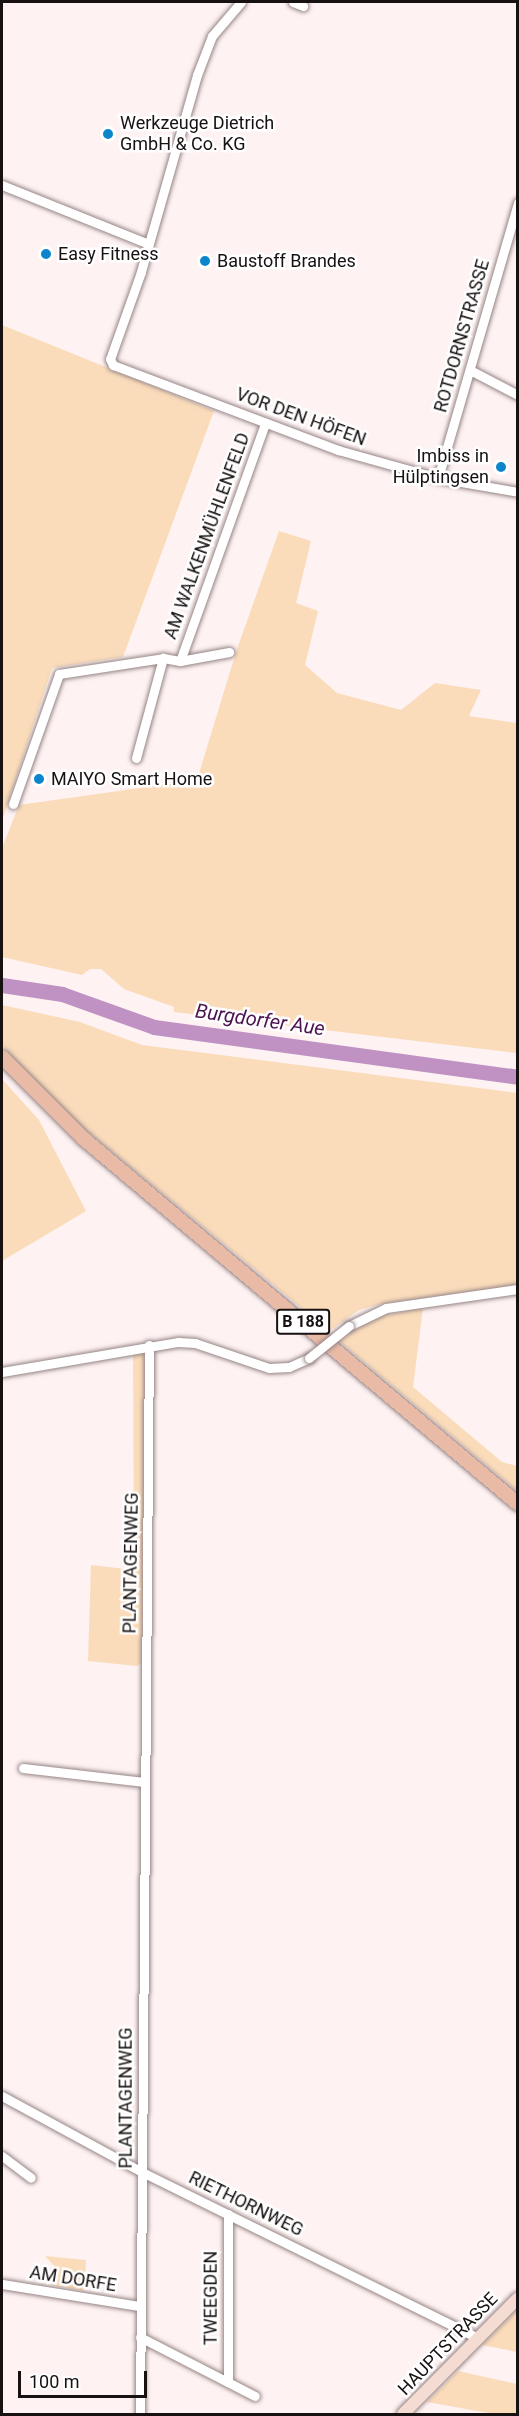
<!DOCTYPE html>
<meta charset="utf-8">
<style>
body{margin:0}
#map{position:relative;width:519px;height:2416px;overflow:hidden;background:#fef2f2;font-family:Roboto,sans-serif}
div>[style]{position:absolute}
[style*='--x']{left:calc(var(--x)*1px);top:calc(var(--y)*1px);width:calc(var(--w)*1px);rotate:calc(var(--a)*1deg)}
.green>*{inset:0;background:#fadcbb}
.river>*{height:15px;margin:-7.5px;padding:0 7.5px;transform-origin:7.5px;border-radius:7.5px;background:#c092c3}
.roads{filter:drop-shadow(0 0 2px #968585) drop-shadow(0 0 2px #968585)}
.minor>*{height:9px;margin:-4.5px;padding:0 4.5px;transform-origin:4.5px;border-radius:4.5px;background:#fff}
.secondary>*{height:12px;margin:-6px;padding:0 6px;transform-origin:6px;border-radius:6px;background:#f4dcd2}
.primary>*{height:14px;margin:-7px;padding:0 7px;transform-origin:7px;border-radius:7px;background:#e9baa5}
.bridges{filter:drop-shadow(0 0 2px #968585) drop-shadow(0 0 2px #968585)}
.minor-bridge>*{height:9px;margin:-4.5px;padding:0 4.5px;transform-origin:4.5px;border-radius:4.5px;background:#fff}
.dots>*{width:16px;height:16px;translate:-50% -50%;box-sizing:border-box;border:3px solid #fff;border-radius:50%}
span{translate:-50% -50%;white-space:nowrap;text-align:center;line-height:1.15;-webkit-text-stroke:5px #fff;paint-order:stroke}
.shield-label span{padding:2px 4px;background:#fff;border:2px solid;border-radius:4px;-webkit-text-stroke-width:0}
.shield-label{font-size:16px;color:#171111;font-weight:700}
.poi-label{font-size:18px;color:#171111}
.left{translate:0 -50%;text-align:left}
.right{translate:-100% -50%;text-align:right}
.street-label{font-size:18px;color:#171111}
.water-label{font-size:20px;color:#4b1350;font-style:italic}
.frame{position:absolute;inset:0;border:3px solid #171111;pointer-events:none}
.scale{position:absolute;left:18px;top:2371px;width:129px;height:27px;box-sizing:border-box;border:3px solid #171111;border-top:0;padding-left:8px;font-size:18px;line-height:21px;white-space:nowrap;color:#171111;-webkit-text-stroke:4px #fff;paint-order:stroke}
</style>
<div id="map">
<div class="green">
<i style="clip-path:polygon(2px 325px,214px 411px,123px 657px,52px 668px,2px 821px)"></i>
<i style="clip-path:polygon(279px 531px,311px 541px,296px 603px,318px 611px,305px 665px,337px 693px,401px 710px,435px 683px,481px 690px,469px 716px,517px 723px,517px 1053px,174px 1012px,174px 1007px,124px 989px,101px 969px,90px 969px,82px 975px,2px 957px,2px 848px,19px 805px,197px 780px,236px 652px)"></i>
<i style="clip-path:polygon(2px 1005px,80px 1022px,142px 1045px,517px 1093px,517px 1285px,381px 1304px,359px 1310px,329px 1331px,56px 1105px,2px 1045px)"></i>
<i style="clip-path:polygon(2px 1079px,39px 1120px,86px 1211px,2px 1261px)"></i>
<i style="clip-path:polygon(423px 1308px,413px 1387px,502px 1462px,517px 1466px,517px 1491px,339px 1341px,375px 1317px)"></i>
<i style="clip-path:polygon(133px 1351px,141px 1351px,146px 1359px,142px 1662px,137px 1666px,88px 1661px,91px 1565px,134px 1570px)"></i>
<i style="clip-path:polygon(45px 2256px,86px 2260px,84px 2291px,51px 2285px,56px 2268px)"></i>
<i style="clip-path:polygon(517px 2310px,517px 2352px,482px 2345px)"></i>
<i style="clip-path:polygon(458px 2371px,517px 2384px,517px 2414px,494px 2414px,427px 2402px)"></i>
</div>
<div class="river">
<i style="--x:2;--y:985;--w:61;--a:8.5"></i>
<i style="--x:62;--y:994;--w:98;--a:19.7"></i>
<i style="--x:154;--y:1027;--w:367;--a:7.8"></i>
</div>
<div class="roads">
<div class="minor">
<i style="--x:241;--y:2;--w:45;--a:130.5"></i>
<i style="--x:212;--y:36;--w:42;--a:111"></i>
<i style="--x:197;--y:75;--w:205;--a:105.9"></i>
<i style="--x:141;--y:272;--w:92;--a:109.6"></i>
<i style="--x:110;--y:359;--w:7;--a:63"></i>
<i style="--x:113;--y:365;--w:241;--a:20.7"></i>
<i style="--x:338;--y:450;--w:104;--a:15.6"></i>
<i style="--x:438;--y:478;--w:81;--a:9.9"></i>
<i style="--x:293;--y:2;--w:11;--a:22"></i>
<i style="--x:2;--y:185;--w:158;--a:21.9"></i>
<i style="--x:470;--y:370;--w:54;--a:27.5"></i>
<i style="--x:438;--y:478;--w:287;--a:-73.8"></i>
<i style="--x:180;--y:661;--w:50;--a:-10.4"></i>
<i style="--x:136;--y:758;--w:104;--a:-74.9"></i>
<i style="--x:13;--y:804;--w:138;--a:-70.5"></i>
<i style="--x:59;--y:674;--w:105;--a:-8.7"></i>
<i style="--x:163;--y:658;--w:17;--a:10"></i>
<i style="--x:180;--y:661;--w:253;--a:-70.3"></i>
<i style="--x:349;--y:1326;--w:41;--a:-25.9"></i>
<i style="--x:386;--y:1308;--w:133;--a:-8.2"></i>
<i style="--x:2;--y:1372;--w:179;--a:-9.7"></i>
<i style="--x:178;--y:1342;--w:17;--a:3"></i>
<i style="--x:195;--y:1343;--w:78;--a:18.7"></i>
<i style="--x:269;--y:1368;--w:20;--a:-3"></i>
<i style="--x:289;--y:1367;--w:22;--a:-24"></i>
<i style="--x:23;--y:1768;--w:122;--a:6.6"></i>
<i style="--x:2;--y:2096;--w:159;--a:28.5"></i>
<i style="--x:142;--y:2172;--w:375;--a:26.3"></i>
<i style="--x:2;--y:2156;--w:36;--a:37"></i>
<i style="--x:2;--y:2284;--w:139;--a:9.1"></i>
<i style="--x:140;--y:2337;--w:129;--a:27.2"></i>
<i style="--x:228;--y:2382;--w:168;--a:-90"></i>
<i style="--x:140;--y:2414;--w:1069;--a:-89.52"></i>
</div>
<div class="secondary">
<i style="--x:403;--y:2414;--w:163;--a:-45.2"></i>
</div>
<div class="primary">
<i style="--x:2;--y:1057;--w:116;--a:45"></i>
<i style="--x:84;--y:1139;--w:567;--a:40.06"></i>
</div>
</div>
<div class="bridges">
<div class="minor-bridge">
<i style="--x:309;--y:1358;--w:51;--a:-38.7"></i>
</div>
</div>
<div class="dots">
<i style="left:108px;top:134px;background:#0c85cd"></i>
<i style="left:46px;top:254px;background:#0c85cd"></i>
<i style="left:205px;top:261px;background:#0c85cd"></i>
<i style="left:501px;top:467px;background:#0c85cd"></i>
<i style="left:39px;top:779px;background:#0c85cd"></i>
</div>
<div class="shield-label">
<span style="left:303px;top:1322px">B 188</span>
</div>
<div class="poi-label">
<span class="left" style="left:120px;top:134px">Werkzeuge Dietrich<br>GmbH &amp; Co. KG</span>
<span class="left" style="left:58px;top:254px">Easy Fitness</span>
<span class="left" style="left:217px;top:261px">Baustoff Brandes</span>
<span class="right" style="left:489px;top:467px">Imbiss in<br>Hülptingsen</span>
<span class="left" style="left:51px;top:779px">MAIYO Smart Home</span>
</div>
<div class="street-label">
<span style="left:462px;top:336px;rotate:-74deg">ROTDORNSTRASSE</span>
<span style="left:301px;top:417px;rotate:20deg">VOR DEN HÖFEN</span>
<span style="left:207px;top:536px;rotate:-70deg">AM WALKENMÜHLENFELD</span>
<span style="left:131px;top:1563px;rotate:-89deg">PLANTAGENWEG</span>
<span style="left:126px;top:2098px;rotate:-90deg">PLANTAGENWEG</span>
<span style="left:246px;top:2204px;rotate:26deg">RIETHORNWEG</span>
<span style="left:73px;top:2279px;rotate:9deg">AM DORFE</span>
<span style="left:211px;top:2298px;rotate:-90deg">TWEEGDEN</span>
<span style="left:448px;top:2344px;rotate:-46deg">HAUPTSTRASSE</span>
</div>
<div class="water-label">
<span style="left:260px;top:1020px;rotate:8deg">Burgdorfer Aue</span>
</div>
<div class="frame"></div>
<div class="scale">100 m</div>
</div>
